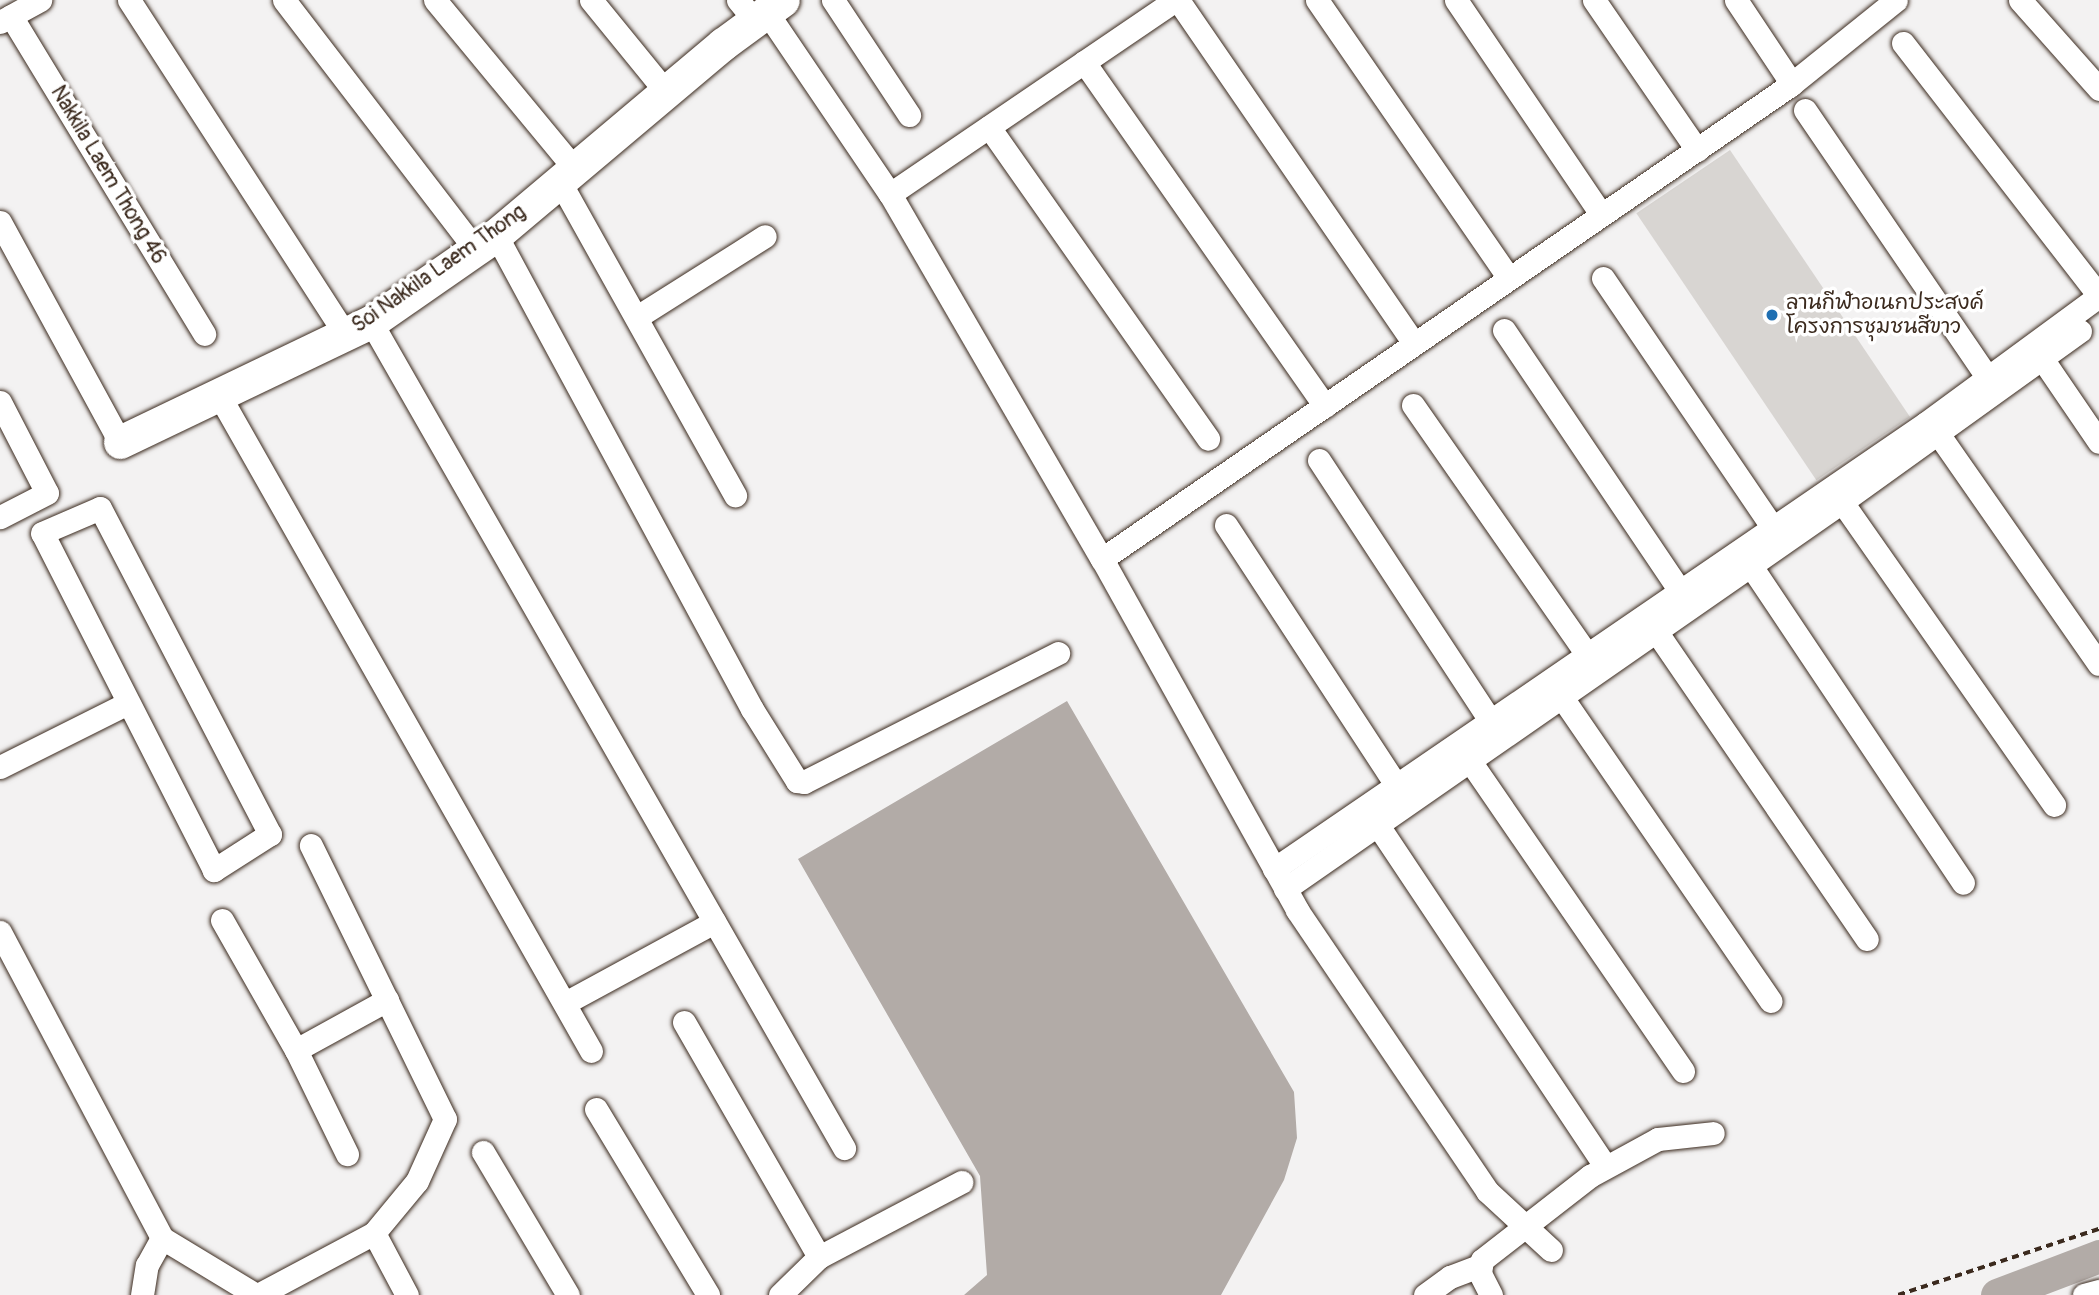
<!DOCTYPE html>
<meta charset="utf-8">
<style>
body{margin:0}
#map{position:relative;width:2099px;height:1295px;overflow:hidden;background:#f3f2f2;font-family:Pangolin,"Playpen Sans Thai",sans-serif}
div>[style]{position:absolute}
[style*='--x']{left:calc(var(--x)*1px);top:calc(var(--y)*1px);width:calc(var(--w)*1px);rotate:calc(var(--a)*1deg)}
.green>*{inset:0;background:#d8d5d2;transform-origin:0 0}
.water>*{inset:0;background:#b2aba7}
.river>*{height:33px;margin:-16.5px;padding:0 16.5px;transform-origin:16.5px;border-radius:16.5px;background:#b2aba7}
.path>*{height:3.5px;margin-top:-1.75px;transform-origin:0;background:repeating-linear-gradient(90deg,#3b2a1e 0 7px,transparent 0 12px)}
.roads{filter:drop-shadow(0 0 2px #3b2a1e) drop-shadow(0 0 2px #3b2a1e)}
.street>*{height:23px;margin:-11.5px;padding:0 11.5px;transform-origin:11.5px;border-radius:11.5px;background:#fff}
.secondary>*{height:33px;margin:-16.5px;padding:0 16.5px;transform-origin:16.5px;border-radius:16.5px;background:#fff}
.dots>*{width:19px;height:19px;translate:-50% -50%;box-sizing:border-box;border:4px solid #fff;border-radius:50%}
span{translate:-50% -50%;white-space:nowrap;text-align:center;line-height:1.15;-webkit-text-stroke:7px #fff;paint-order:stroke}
.street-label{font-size:21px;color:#3b2a1e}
.poi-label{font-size:21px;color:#3b2a1e}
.left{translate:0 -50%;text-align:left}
</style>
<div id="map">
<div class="green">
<i style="left:1730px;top:150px;width:322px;height:113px;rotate:56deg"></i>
</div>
<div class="water">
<i style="clip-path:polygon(1067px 701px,1294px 1092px,1297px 1138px,1284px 1180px,1221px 1295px,964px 1295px,987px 1275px,980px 1176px,798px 859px)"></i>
</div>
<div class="river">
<i style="--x:1997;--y:1295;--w:109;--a:-20.9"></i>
</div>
<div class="path">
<i style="--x:1898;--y:1295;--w:212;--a:-18.2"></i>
</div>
<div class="roads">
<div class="street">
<i style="--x:129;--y:0;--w:398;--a:57.1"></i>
<i style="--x:284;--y:0;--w:314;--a:52.5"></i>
<i style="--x:435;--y:0;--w:219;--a:50.4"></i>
<i style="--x:591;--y:0;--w:119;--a:50.8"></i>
<i style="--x:738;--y:0;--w:14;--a:51"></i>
<i style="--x:833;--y:0;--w:138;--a:56.5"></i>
<i style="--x:1178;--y:0;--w:417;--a:55.5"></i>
<i style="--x:1317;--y:0;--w:336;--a:55.4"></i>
<i style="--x:1456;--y:0;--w:258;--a:55.9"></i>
<i style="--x:1594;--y:0;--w:182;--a:55.5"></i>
<i style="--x:1736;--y:0;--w:101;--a:56.3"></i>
<i style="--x:2020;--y:0;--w:119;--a:48.4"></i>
<i style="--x:768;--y:14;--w:217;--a:55.9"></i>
<i style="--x:890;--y:194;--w:422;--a:59.9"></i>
<i style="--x:1102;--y:559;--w:402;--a:60.9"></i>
<i style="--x:1297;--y:910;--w:339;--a:55.9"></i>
<i style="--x:1487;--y:1191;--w:87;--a:42.7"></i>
<i style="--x:11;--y:16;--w:372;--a:58.7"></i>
<i style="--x:0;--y:22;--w:46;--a:-28.8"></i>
<i style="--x:1903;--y:43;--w:320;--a:52.2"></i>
<i style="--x:1084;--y:62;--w:420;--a:55"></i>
<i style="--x:1805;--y:110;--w:339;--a:55.7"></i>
<i style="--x:989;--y:127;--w:381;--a:54.9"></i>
<i style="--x:560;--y:182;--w:359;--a:60.8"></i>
<i style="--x:890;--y:194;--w:345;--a:-34.2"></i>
<i style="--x:0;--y:222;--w:251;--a:61.4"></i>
<i style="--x:496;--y:235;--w:539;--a:61.63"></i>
<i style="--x:752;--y:709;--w:85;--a:58"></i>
<i style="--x:797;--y:781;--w:7;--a:8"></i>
<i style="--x:804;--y:782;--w:285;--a:-26.9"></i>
<i style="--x:1603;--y:278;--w:302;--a:55.8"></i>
<i style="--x:637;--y:317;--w:151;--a:-32.3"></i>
<i style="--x:371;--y:322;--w:952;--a:60.2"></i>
<i style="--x:1504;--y:330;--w:313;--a:56"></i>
<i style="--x:2043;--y:360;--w:99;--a:55.7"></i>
<i style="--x:219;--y:395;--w:754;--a:60.44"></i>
<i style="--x:0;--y:402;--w:102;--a:62.7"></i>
<i style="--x:47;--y:493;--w:53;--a:152.9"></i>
<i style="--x:1413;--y:405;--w:304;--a:55.1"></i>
<i style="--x:1939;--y:435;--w:279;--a:55.1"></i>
<i style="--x:1319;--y:460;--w:311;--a:56.7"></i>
<i style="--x:1835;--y:492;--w:382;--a:55"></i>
<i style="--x:100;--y:508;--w:368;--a:62.5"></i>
<i style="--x:270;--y:834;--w:67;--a:147.3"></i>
<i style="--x:214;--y:870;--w:378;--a:-117"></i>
<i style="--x:42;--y:533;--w:63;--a:-23.3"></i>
<i style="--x:1226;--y:525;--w:311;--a:56.8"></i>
<i style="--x:1102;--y:559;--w:834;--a:-34.55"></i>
<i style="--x:1789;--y:86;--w:137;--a:-38.8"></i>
<i style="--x:1751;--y:566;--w:381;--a:56.2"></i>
<i style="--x:1647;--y:618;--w:389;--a:55.6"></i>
<i style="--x:1561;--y:696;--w:370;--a:55.5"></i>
<i style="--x:1461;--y:748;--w:392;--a:55.5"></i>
<i style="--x:0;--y:767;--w:143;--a:-26.6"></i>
<i style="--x:1377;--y:824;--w:411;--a:56.3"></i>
<i style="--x:1274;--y:869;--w:790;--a:-34.37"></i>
<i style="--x:1926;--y:423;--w:215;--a:-36.3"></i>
<i style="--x:1285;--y:889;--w:678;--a:-34.79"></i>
<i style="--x:1842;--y:502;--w:293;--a:-35.7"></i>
<i style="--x:222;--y:920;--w:150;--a:60.4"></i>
<i style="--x:296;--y:1050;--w:116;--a:63.9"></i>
<i style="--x:0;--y:932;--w:346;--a:62.1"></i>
<i style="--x:162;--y:1238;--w:110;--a:31.2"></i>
<i style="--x:565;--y:1003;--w:170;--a:-28.5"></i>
<i style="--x:684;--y:1022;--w:271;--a:60.1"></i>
<i style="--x:296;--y:1050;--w:104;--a:-28.8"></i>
<i style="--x:596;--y:1109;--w:217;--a:58.9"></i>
<i style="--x:483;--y:1152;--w:166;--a:59.3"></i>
<i style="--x:374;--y:1233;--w:70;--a:62"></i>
<i style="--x:142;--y:1295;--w:30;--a:-81"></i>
<i style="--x:147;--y:1265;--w:31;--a:-61"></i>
<i style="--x:258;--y:1295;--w:132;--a:-28.1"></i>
<i style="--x:374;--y:1233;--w:67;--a:-50.4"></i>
<i style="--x:417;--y:1181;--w:68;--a:-65.7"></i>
<i style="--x:445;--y:1119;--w:305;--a:-116.1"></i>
<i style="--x:780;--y:1295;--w:54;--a:-44.3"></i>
<i style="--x:819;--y:1257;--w:161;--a:-27.8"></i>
<i style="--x:1425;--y:1295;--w:31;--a:-36"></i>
<i style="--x:1450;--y:1277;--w:31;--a:-21"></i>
<i style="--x:1491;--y:1295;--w:25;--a:-117"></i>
<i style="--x:1480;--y:1273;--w:13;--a:-81"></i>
<i style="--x:1482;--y:1260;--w:137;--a:-37.9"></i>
<i style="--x:1590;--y:1176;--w:77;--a:-28.6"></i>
<i style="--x:1658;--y:1139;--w:55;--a:-6.2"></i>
<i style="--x:2084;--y:1295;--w:16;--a:-15"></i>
</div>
<div class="secondary">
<i style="--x:120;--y:442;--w:278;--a:-25.6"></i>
<i style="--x:371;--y:322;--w:152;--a:-34.8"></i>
<i style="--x:496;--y:235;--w:297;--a:-40.1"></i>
<i style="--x:723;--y:44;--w:74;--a:-36.3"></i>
</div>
</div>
<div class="dots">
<i style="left:1772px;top:315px;background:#1f6fb2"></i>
</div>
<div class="street-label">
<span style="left:108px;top:175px;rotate:59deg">Nakkila Laem Thong 46</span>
<span style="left:439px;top:269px;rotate:-35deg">Soi Nakkila Laem Thong</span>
</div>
<div class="poi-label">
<span class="left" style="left:1786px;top:315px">ลานกีฬาอเนกประสงค์<br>โครงการชุมชนสีขาว</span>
</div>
</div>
